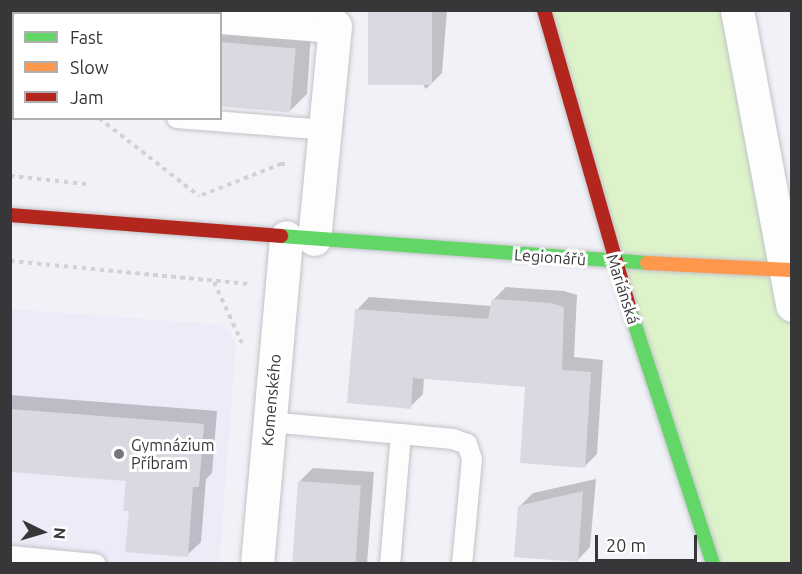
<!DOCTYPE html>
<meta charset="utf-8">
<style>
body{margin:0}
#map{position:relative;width:802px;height:574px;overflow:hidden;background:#f1f2f7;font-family:Ubuntu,sans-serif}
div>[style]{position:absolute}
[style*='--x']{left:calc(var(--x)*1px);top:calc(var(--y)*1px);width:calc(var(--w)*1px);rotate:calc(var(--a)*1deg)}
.education>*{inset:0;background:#eeeaf8}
.green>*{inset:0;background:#dcf3ca}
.shadow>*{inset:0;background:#0003}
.building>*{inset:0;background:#d9dae1;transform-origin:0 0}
.path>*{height:4px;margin-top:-2px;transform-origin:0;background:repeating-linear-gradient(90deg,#d2d2d2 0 4.5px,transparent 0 9px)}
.roads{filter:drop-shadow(0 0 2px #c2c3c7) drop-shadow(0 0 2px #c2c3c7)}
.lane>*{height:20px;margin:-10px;padding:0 10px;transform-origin:10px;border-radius:10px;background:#fdfdfe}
.street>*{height:33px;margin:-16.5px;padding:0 16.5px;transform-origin:16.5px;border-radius:16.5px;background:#fdfdfe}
.fast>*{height:14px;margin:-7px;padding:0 7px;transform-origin:7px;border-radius:7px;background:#63d668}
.slow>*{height:14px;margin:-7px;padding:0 7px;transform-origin:7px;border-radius:7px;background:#ff974d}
.jam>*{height:14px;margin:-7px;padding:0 7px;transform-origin:7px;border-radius:7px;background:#b3261e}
.dots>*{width:16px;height:16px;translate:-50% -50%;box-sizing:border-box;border:3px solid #fff;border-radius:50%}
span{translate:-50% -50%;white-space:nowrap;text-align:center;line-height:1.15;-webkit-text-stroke:6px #fff;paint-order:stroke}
.street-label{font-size:16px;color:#37373a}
.poi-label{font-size:16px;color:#37373a}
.left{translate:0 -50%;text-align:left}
.frame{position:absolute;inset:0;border:12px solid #37373a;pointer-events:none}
.legend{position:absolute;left:12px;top:12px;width:210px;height:108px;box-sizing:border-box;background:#fff;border:2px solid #afafb0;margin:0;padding:8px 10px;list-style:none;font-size:18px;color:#37373a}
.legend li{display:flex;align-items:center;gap:12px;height:30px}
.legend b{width:30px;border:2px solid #afafb0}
.north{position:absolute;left:12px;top:502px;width:60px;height:60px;-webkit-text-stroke:4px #fff;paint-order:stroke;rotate:95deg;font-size:16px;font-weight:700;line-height:24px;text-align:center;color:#37373a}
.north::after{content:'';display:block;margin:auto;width:21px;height:27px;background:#37373a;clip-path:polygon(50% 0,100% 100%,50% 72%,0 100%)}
.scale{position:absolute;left:595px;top:535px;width:102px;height:27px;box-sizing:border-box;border:3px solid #37373a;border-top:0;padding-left:8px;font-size:18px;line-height:21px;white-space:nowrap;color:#37373a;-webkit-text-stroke:4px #fff;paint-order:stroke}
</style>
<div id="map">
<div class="education">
<i style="clip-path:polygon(10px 309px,225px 325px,236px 344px,219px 563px,11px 563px)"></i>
</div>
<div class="green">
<i style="clip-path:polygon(544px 11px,737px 11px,791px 305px,791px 563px,713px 563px)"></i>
</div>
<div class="shadow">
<i style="clip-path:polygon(10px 10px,67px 14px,14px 14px,14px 90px,10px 89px)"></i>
<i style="clip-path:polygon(371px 10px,447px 10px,442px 73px,426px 89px)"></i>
<i style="clip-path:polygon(220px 26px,311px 33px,307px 94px,291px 110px,220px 104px)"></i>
<i style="clip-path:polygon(506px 287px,564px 291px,577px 295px,574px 357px,603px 360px,597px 454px,584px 467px,527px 386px,424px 377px,423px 394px,410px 407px,357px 310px,369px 297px,492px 306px,493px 300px)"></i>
<i style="clip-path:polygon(10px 395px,217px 411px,212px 473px,206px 479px,201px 542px,187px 555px,131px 510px,128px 480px,10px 471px)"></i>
<i style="clip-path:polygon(313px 468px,374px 472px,367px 564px,294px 564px,300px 481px)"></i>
<i style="clip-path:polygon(596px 479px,590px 547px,577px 561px,519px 507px,533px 493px)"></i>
</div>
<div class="building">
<i style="left:368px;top:10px;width:64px;height:75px"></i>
<i style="left:220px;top:42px;width:76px;height:64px;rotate:5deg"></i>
<i style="clip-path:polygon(492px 299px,551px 303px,564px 307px,562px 370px,591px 372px,585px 468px,520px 463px,525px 387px,413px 378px,411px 409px,347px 403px,355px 309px,488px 319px)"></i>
<i style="clip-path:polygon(10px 409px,204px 424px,199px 487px,193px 487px,188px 557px,125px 552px,129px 511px,123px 511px,126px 481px,10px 472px)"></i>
<i style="left:298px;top:481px;width:63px;height:83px;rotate:4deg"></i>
<i style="clip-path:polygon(583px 491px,578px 562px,514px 557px,518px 506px)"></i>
</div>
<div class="path">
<i style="--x:99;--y:118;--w:127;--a:38"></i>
<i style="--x:10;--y:176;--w:77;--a:5.9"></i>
<i style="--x:202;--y:195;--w:85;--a:-21.4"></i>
<i style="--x:281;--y:164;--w:7;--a:0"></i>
<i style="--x:10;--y:261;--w:240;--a:5.5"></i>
<i style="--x:214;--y:282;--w:67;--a:65.3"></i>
</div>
<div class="roads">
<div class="lane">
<i style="--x:10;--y:106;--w:4;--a:0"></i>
<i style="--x:177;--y:118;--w:148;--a:4.6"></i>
<i style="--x:269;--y:422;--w:133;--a:5.2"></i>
<i style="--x:401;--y:434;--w:130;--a:94.8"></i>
<i style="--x:401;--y:434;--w:52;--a:5.5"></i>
<i style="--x:453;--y:439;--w:15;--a:20"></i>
<i style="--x:467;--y:444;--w:16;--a:72"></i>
<i style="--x:472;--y:459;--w:105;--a:95.4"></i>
<i style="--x:10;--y:556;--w:86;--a:5.3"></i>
</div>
<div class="street">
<i style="--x:143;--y:10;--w:37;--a:6"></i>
<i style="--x:737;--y:10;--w:300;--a:79.4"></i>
<i style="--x:220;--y:17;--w:115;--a:4.5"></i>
<i style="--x:335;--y:26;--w:214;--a:95.6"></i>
<i style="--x:257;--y:564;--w:328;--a:-84.9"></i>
</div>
<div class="fast">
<i style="--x:281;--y:236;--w:367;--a:4.2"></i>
<i style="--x:630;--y:310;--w:267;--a:71.9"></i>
</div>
<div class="slow">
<i style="--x:647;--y:263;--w:145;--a:2.8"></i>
</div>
<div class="jam">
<i style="--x:544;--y:10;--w:312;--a:74"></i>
<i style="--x:10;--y:215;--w:272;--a:4.4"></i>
</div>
</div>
<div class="dots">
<i style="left:119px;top:454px;background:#78787c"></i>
</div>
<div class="street-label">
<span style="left:550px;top:257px;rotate:4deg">Legionářů</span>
<span style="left:623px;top:289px;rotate:72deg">Mariánská</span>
<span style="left:271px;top:400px;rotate:-85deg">Komenského</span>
</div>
<div class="poi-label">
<span class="left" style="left:131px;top:454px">Gymnázium<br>Příbram</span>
</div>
<div class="frame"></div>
<ul class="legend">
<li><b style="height:8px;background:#63d668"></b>Fast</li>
<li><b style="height:8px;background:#ff974d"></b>Slow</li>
<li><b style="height:8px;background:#b3261e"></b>Jam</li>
</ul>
<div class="north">N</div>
<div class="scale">20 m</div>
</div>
